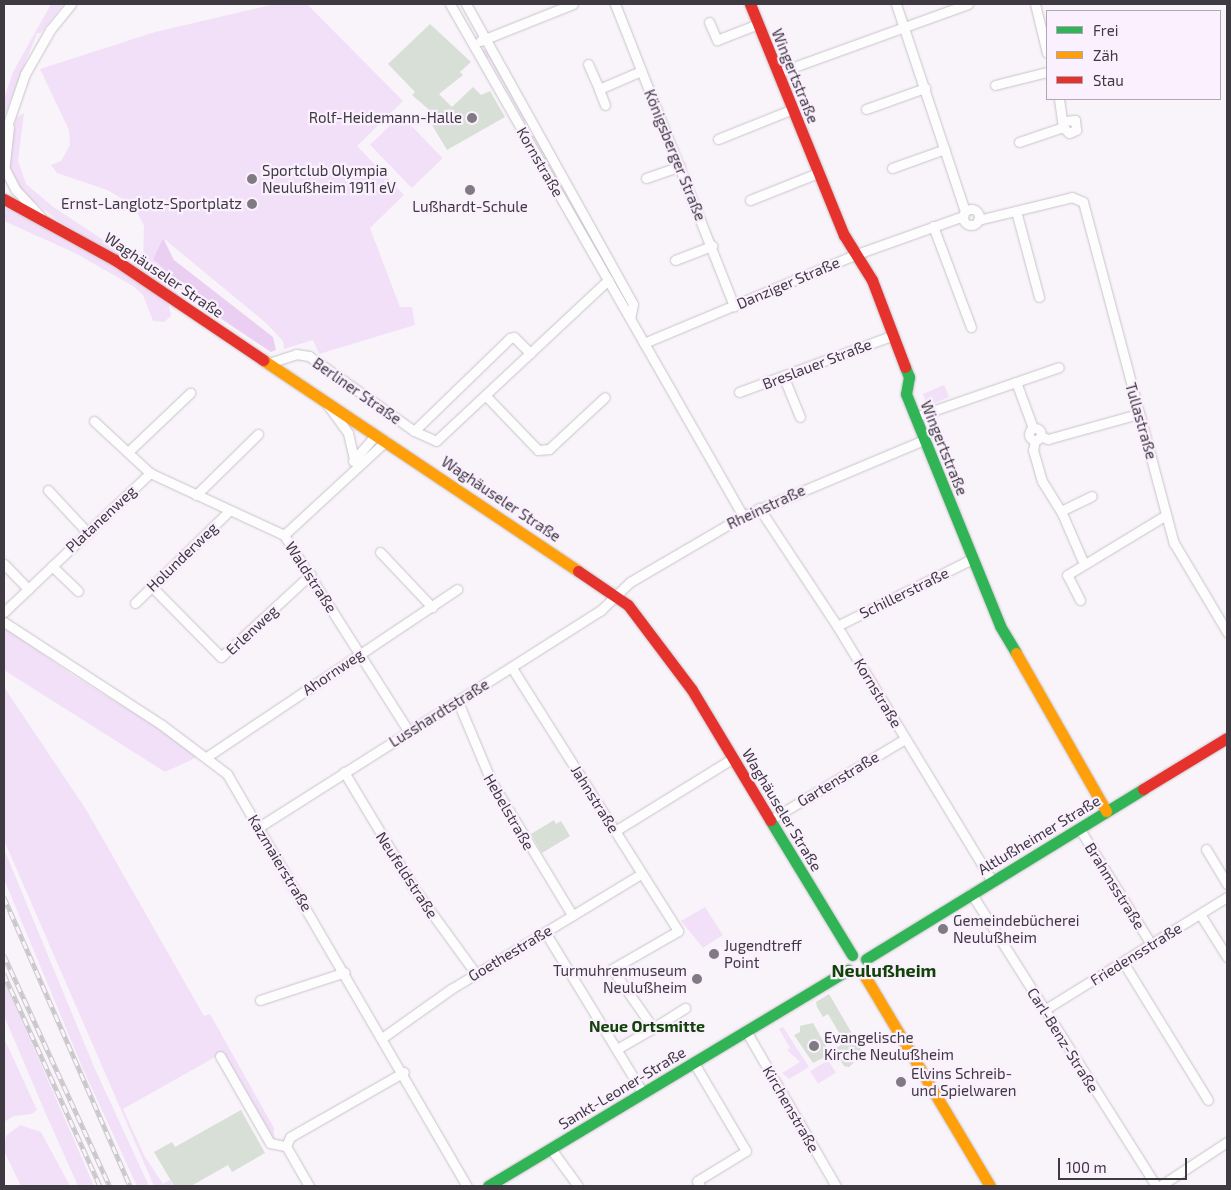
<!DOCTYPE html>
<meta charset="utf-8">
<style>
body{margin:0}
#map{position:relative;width:1231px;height:1190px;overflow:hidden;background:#f9f4fa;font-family:"Exo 2",sans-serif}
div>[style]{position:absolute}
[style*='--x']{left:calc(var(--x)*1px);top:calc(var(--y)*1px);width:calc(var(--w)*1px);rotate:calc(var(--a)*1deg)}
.green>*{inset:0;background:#f2e0f8;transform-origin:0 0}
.forest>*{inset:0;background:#eacff3}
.building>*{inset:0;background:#d7dfd6}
.roads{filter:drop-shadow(0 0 1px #c8c3ca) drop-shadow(0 0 1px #c8c3ca)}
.street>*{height:9px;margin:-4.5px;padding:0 4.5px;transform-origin:4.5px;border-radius:4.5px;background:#fefdfe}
.street>.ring{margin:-4.5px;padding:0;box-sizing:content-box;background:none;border:9px solid #fefdfe;border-radius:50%}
.fast>*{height:11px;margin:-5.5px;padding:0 5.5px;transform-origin:5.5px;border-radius:5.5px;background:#30b455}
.slow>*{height:11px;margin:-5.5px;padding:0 5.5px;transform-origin:5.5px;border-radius:5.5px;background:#ff9f0a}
.jam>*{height:11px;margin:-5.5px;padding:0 5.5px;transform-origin:5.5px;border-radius:5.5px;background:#e5322d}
.rail>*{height:4.5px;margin-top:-2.25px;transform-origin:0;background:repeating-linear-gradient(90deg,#faf0fe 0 8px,#c9c7ca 0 16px);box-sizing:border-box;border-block:1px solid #c9c7ca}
.dots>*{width:14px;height:14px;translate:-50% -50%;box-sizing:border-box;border:2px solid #faf0fe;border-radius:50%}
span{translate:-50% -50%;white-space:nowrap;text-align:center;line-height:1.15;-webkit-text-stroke:4.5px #faf0fe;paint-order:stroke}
.street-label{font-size:15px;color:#3f3942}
.poi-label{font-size:15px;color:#3f3942}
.right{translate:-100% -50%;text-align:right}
.left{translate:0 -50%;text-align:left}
.neighbourhood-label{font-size:16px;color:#114208;font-weight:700}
.quarter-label{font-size:18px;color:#114208;font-weight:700}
.frame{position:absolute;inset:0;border:5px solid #3f3942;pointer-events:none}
.legend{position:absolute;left:1046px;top:10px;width:175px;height:90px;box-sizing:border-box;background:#faf0fe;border:1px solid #afa7b3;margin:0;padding:6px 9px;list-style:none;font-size:15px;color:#3f3942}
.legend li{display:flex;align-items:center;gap:10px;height:25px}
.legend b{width:25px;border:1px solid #afa7b3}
.scale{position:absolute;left:1058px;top:1158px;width:129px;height:22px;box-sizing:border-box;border:2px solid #3f3942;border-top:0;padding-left:6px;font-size:15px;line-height:18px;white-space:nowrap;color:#3f3942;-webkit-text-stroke:4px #faf0fe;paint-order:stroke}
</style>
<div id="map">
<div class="green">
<i style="clip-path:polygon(51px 4px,63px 4px,41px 33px,37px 33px,4px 117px,4px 99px,13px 72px)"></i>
<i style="clip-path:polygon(275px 4px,307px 4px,403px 101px,357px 146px,404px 195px,370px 228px,400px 307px,412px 307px,415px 325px,319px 354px,313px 340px,284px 349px,283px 341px,266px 323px,163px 238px,153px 259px,214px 314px,143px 262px,144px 226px,133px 205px,107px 190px,57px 173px,51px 165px,61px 161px,70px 145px,69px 130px,40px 69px,155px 32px)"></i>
<i style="clip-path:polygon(486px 49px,551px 162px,545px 165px,545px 157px,489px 58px,484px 58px,482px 50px)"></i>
<i style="clip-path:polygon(24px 113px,18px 161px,26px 184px,52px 206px,141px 265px,186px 301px,56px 219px,19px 190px,10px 172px,10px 152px,16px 118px)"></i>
<i style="left:401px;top:115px;width:60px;height:43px;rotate:46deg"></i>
<i style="clip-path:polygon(4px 207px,84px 247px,168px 301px,171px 316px,164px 322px,153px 321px,143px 295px,133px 286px,75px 253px,4px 221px)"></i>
<i style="left:944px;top:385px;width:13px;height:23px;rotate:67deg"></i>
<i style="clip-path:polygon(4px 627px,74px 676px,202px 755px,165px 772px,4px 670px)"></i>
<i style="clip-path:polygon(4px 687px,87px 811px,204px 1016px,210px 1014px,274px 1128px,274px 1139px,224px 1052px,123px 1109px,144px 1155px,163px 1184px,170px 1180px,173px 1186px,154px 1186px,4px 840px)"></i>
<i style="clip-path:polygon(4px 849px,95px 1069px,149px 1186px,137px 1186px,83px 1069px,4px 879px)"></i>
<i style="clip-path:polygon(705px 907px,723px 935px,703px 948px,681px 921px)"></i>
<i style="clip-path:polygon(4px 981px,37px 1055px,94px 1186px,78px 1186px,45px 1112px,5px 1018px)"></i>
<i style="clip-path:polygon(783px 1027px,809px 1067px,789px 1079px,782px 1073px,800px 1062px,787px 1050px,790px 1048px,779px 1029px)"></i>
<i style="clip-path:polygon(4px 1038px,37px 1110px,32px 1114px,14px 1116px,4px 1122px)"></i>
<i style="left:828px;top:1060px;width:15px;height:21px;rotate:58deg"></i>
<i style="clip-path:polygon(20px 1125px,41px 1132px,70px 1186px,21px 1186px,4px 1151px,6px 1136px)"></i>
</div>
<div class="forest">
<i style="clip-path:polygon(163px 238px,174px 260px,273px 337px,276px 350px,271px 352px,214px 314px,153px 259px)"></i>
</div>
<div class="building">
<i style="clip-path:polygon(430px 24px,471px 62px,460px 72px,463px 75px,439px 94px,452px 107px,473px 87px,481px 95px,490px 91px,505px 117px,447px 150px,432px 125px,442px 121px,412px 95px,415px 92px,388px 64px)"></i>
<i style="clip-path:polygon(554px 820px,556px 824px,561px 821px,570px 836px,542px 853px,531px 834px)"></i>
<i style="clip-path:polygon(829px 994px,860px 1047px,862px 1055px,849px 1067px,844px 1066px,834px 1049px,845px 1043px,828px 1014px,823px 1017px,817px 1007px,816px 1002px)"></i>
<i style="clip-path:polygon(813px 1023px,827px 1048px,825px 1057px,813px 1063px,794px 1035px,800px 1032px,800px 1026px)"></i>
<i style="clip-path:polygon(241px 1110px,265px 1153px,232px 1172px,228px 1165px,191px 1186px,174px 1186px,154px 1152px,172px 1142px,175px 1147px)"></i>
</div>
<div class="roads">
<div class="street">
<i style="--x:450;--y:4;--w:590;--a:60.22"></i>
<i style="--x:466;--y:4;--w:343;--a:60.9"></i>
<i style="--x:633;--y:304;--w:15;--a:101"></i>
<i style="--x:615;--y:4;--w:325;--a:68.5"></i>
<i style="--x:896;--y:4;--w:218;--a:71.6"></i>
<i style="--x:1035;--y:4;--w:50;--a:76.2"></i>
<i style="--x:709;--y:22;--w:20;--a:66"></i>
<i style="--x:717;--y:40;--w:44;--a:-21.3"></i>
<i style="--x:480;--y:41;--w:100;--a:-21.7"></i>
<i style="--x:588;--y:64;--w:27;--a:66"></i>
<i style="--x:780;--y:72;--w:200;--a:-19.9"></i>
<i style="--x:995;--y:85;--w:54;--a:-14"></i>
<i style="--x:1059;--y:99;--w:28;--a:82"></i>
<i style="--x:1063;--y:127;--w:8;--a:45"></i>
<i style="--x:1069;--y:133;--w:8;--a:-23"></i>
<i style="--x:1076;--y:130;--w:10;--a:-96"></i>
<i style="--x:1075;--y:120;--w:10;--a:174"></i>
<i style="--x:605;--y:105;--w:17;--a:-111"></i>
<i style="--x:599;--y:89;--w:46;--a:-23.2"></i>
<i style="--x:866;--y:109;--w:63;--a:-19.6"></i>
<i style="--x:4;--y:135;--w:65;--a:-71"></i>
<i style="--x:25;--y:74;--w:51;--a:-60.4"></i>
<i style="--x:50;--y:30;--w:33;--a:-51"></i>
<i style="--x:718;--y:139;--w:81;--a:-21.8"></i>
<i style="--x:1019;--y:142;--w:46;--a:-18.8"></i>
<i style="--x:892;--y:168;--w:56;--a:-19.7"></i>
<i style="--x:5;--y:169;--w:22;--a:63"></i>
<i style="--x:15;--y:189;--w:37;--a:47"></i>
<i style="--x:4;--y:172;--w:45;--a:-83.7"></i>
<i style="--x:646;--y:178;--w:36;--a:-19"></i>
<i style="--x:750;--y:200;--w:73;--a:-21.7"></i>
<i class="ring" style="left:963px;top:209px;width:7px;height:7px"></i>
<i style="--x:1016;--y:211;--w:89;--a:75"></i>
<i style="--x:978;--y:220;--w:97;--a:-13.7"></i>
<i style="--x:1072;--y:197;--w:12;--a:24"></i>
<i style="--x:1083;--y:202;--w:353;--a:75.1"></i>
<i style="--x:1174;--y:543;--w:104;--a:59.2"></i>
<i style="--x:933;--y:226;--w:108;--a:69.4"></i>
<i style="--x:675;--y:260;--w:40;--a:-21"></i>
<i style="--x:644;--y:343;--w:231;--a:-22.7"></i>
<i style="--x:857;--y:254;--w:113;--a:-19.7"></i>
<i style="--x:269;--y:363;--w:28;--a:-18"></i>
<i style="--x:296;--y:354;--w:13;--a:9"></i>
<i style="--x:309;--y:356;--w:129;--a:35.5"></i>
<i style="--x:414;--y:431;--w:24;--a:24"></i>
<i style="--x:436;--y:441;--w:236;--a:-43.1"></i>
<i style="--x:784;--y:378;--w:42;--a:67.7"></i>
<i style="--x:1016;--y:382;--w:49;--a:69.7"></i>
<i style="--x:739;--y:392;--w:165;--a:-20.2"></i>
<i style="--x:486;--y:396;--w:75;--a:46.1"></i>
<i style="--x:538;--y:450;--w:11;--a:-5"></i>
<i style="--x:549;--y:449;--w:76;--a:-42.9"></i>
<i style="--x:327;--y:404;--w:36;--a:54"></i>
<i style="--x:348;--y:433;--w:27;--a:77"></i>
<i style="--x:915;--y:417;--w:152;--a:-19.1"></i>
<i style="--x:94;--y:421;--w:76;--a:42.9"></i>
<i style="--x:150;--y:473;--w:148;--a:24.8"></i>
<i style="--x:284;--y:535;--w:233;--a:57.6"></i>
<i class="ring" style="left:1029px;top:428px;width:3px;height:3px"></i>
<i style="--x:414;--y:431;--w:134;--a:-44.1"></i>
<i style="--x:510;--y:338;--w:4;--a:-14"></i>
<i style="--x:514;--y:337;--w:23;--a:45"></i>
<i style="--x:1040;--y:436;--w:9;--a:21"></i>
<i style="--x:1048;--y:439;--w:93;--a:-15.5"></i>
<i style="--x:1035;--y:440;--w:10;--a:101"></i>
<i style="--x:1033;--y:450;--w:32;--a:74"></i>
<i style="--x:1042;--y:481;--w:36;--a:58"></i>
<i style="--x:1061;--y:511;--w:58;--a:66.5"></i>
<i style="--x:128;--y:452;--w:86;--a:-43.6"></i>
<i style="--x:353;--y:461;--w:35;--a:-49"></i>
<i style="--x:48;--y:490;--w:57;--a:47.1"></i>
<i style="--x:196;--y:495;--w:87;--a:-44.5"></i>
<i style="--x:759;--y:508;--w:141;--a:56.5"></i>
<i style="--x:837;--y:626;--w:298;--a:58.7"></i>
<i style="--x:1061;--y:511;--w:34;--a:-26"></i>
<i style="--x:284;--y:535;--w:139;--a:-42.7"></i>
<i style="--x:380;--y:552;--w:76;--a:46.6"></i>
<i style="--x:4;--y:564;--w:35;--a:46"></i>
<i style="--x:52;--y:566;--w:36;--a:44"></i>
<i style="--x:152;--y:587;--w:98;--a:45.4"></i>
<i style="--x:221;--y:657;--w:122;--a:-42.7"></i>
<i style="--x:1080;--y:600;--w:28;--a:-117"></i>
<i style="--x:1067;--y:575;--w:116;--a:-31.2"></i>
<i style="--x:135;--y:603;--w:132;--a:-44.4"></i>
<i style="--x:4;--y:612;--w:202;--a:-43.6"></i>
<i style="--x:4;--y:622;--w:189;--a:33.1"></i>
<i style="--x:162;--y:725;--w:81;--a:37"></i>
<i style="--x:227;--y:774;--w:477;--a:59.8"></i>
<i style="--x:837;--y:626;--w:151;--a:-26.4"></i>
<i style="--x:512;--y:668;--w:311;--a:57.7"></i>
<i style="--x:678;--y:931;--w:76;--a:150.1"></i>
<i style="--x:612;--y:969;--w:72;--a:55.2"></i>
<i style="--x:653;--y:1028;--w:42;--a:149.7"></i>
<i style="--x:458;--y:702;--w:86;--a:67.3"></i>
<i style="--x:491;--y:781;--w:157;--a:58.8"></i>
<i style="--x:208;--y:756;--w:300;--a:-33.8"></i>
<i style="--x:344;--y:772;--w:138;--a:59"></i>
<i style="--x:415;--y:890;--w:104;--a:54"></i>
<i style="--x:770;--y:820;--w:157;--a:-31"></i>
<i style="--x:259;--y:827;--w:404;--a:-32.4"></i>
<i style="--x:600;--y:611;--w:42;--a:-44"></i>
<i style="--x:630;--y:582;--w:131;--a:-30.3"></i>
<i style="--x:743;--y:516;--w:199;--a:-22.8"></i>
<i style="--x:1079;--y:828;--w:137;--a:58.2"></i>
<i style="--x:615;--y:831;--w:139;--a:-31.7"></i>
<i style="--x:1206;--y:849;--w:41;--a:59"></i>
<i style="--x:971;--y:893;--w:347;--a:57.7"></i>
<i style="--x:1200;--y:914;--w:51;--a:57.9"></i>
<i style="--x:545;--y:932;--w:188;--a:58.7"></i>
<i style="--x:1123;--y:962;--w:162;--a:58.4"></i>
<i style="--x:260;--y:1000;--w:89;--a:-18.2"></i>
<i style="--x:1044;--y:1010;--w:215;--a:-31.7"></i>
<i style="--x:653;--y:1028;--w:38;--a:-32"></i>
<i style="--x:746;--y:1031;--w:179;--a:59.9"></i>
<i style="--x:382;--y:1038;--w:85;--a:-35.4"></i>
<i style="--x:451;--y:989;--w:222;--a:-31.2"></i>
<i style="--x:220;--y:1056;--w:100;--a:60.1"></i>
<i style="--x:270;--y:1143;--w:16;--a:11"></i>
<i style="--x:694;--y:1063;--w:102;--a:59.4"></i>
<i style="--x:746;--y:1151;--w:57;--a:148.5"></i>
<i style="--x:697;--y:1181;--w:6;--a:59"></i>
<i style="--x:551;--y:1149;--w:46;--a:53.9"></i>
<i style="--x:309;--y:1186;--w:46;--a:-119.9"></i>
<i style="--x:286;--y:1146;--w:10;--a:-66"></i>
<i style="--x:290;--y:1137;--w:131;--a:-29.7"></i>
<i style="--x:1160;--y:1186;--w:80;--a:-33.3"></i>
</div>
<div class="fast">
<i style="--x:905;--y:367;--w:11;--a:68"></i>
<i style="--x:909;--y:377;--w:17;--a:100"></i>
<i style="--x:906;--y:394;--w:250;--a:67.9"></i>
<i style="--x:1000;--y:626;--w:31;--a:59"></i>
<i style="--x:770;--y:820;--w:158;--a:58.7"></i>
<i style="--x:866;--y:959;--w:325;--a:-31.5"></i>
<i style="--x:488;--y:1186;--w:420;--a:-31"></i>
</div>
<div class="slow">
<i style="--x:263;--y:360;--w:379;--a:33.8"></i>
<i style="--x:1016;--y:653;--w:182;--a:60.3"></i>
<i style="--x:863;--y:973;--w:248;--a:59.2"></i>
</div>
<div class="jam">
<i style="--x:750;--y:4;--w:249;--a:67.9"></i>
<i style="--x:844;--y:235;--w:53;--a:58.1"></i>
<i style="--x:872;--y:280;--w:93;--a:69.2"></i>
<i style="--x:4;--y:199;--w:127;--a:28.8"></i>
<i style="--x:115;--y:260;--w:179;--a:34"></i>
<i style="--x:578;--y:571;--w:60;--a:34.2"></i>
<i style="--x:628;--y:605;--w:106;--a:53"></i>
<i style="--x:692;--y:690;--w:152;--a:59"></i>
<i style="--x:1143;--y:789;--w:98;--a:-31.3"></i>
</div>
</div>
<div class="rail">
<i style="--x:4;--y:897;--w:315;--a:66.4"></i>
<i style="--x:4;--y:955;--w:254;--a:65.4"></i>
<i style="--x:4;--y:974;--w:233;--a:65.6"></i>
</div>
<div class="dots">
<i style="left:472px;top:118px;background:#807a82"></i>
<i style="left:252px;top:179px;background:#807a82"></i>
<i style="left:470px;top:190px;background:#807a82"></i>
<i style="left:252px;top:204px;background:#807a82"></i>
<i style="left:943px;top:929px;background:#807a82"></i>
<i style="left:714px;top:954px;background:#807a82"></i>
<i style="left:697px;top:979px;background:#807a82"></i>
<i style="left:814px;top:1046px;background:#807a82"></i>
<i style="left:901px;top:1082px;background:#807a82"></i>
</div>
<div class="street-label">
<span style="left:795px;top:76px;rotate:68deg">Wingertstraße</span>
<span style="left:675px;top:155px;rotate:68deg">Königsberger Straße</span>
<span style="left:540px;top:162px;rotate:60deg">Kornstraße</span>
<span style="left:164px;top:275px;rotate:34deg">Waghäuseler Straße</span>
<span style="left:788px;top:283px;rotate:-23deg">Danziger Straße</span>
<span style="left:817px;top:364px;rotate:-21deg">Breslauer Straße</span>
<span style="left:357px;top:391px;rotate:35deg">Berliner Straße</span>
<span style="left:1141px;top:421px;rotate:74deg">Tullastraße</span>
<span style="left:944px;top:448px;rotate:68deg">Wingertstraße</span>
<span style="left:501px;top:499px;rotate:34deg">Waghäuseler Straße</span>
<span style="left:766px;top:507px;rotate:-25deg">Rheinstraße</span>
<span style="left:101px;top:519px;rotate:-43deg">Platanenweg</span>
<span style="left:182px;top:557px;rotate:-44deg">Holunderweg</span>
<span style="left:311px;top:577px;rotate:57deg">Waldstraße</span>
<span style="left:904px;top:593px;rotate:-26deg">Schillerstraße</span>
<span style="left:252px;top:630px;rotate:-43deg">Erlenweg</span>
<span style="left:333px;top:672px;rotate:-34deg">Ahornweg</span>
<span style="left:878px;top:693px;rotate:59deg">Kornstraße</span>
<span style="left:439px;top:713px;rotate:-32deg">Lusshardtstraße</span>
<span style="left:838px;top:779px;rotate:-31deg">Gartenstraße</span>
<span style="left:595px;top:799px;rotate:58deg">Jahnstraße</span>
<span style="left:782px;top:810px;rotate:59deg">Waghäuseler Straße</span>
<span style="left:509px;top:812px;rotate:60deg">Hebelstraße</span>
<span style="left:1039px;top:835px;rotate:-31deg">Altlußheimer Straße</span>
<span style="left:280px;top:863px;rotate:59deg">Kazmaierstraße</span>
<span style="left:407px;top:875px;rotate:57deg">Neufeldstraße</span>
<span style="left:1115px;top:886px;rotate:58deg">Brahmsstraße</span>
<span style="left:510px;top:953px;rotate:-31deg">Goethestraße</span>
<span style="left:1136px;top:954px;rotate:-32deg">Friedensstraße</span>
<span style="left:1063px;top:1040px;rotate:58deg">Carl-Benz-Straße</span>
<span style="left:622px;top:1088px;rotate:-31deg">Sankt-Leoner-Straße</span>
<span style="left:791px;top:1109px;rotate:60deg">Kirchenstraße</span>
</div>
<div class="poi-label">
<span class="right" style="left:462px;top:118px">Rolf-Heidemann-Halle</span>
<span class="left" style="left:262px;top:179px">Sportclub Olympia<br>Neulußheim 1911 eV</span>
<span class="right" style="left:242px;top:204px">Ernst-Langlotz-Sportplatz</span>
<span style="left:470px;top:207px">Lußhardt-Schule</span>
<span class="left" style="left:953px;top:929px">Gemeindebücherei<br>Neulußheim</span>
<span class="left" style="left:724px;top:954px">Jugendtreff<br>Point</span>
<span class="right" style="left:687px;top:979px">Turmuhrenmuseum<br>Neulußheim</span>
<span class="left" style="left:824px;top:1046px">Evangelische<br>Kirche Neulußheim</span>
<span class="left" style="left:911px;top:1082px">Elvins Schreib-<br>und Spielwaren</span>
</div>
<div class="neighbourhood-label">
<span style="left:647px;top:1026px">Neue Ortsmitte</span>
</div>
<div class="quarter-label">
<span style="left:884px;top:970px">Neulußheim</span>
</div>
<div class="frame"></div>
<ul class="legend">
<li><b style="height:6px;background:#30b455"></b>Frei</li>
<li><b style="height:6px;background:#ff9f0a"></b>Zäh</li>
<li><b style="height:6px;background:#e5322d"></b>Stau</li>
</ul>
<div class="scale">100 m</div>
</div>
